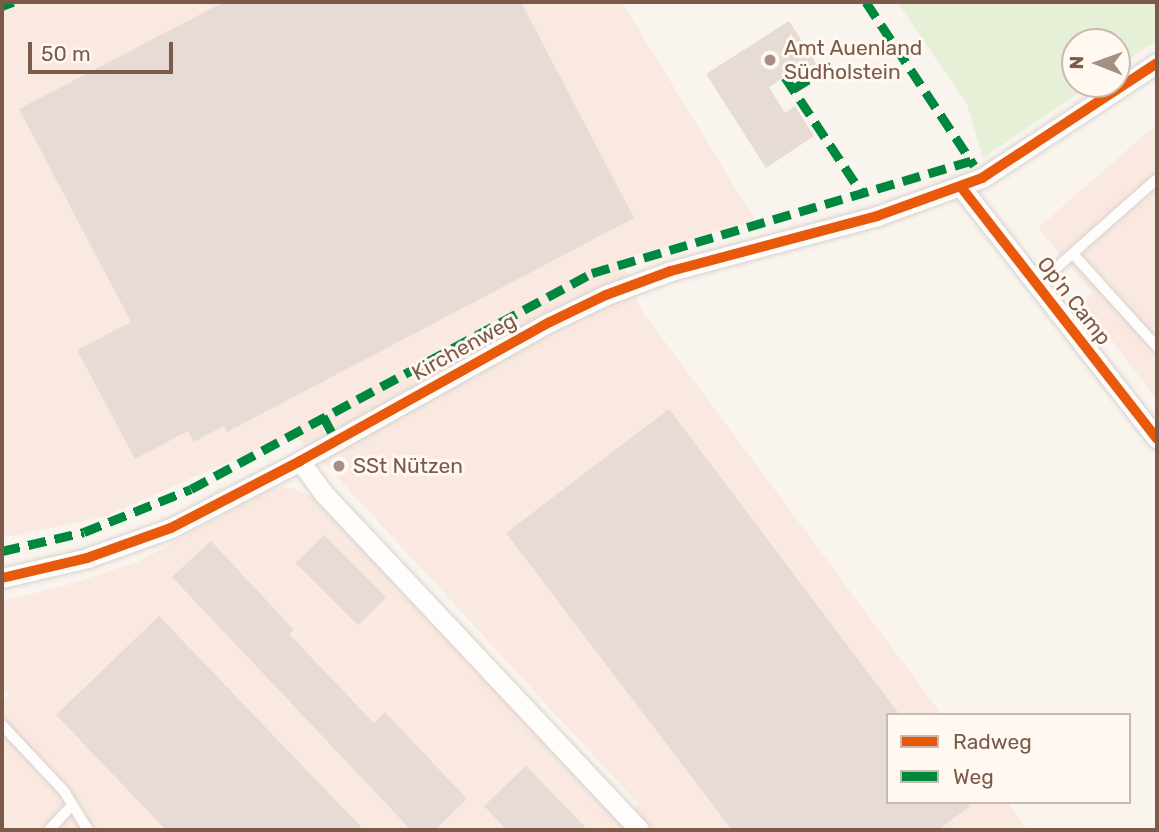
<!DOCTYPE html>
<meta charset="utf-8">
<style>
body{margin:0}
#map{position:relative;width:1159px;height:832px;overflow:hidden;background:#f9f4ee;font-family:Rubik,sans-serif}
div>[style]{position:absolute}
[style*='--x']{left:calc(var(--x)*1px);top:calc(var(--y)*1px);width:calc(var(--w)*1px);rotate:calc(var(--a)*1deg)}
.commercial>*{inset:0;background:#f9e9e1}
.green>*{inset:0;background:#e6f0d7}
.building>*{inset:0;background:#e6dcd5;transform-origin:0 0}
.roads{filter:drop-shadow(0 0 2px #d9d1cc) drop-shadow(0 0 2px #d9d1cc)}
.lane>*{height:10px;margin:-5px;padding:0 5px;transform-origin:5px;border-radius:5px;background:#fefdfc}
.street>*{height:19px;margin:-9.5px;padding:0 9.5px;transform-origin:9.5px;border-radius:9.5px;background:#fefdfc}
.quiet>*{height:9px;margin-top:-4.5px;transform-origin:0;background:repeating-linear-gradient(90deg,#00873e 0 18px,transparent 0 27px)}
.cycleway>*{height:10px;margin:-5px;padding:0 5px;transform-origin:5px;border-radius:5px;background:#e8590c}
.dots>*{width:19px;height:19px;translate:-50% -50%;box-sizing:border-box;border:4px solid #fff9f1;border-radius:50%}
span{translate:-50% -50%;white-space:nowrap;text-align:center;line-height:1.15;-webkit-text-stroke:6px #fff9f1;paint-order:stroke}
.poi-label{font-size:21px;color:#7b5a4a}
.left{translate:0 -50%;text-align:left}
.street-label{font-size:21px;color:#7b5a4a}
.frame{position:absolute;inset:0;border:4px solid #7b5a4a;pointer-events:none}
.legend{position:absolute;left:886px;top:713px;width:245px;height:91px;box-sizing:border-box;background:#fff9f1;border:2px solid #cab9ae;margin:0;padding:9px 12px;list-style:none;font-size:21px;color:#7b5a4a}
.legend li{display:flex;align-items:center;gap:14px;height:35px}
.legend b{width:35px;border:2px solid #cab9ae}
.north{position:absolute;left:1061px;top:28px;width:70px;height:70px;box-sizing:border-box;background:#fff9f1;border:2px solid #cab9ae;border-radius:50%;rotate:271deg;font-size:19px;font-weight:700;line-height:28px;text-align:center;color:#7b5a4a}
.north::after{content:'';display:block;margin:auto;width:24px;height:32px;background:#a79083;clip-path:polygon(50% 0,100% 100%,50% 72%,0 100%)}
.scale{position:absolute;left:28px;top:42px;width:145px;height:32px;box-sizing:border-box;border:4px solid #7b5a4a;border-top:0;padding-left:9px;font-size:21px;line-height:24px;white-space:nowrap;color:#7b5a4a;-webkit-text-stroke:5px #fff9f1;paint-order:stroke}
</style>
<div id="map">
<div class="commercial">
<i style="clip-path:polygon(11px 2px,622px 2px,755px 220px,621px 259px,642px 311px,942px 715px,888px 715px,888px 802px,1007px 802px,1028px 830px,2px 830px,2px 701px,9px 695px,2px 687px,2px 601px,67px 585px,140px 561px,266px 491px,280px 487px,296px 489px,318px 499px,622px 820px,638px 804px,328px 467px,292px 434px,103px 517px,2px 538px,2px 5px)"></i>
<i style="clip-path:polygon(1157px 124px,1157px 400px,1082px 301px,1092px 292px,1038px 228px)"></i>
</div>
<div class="green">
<i style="clip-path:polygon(897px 2px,1157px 2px,1157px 40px,1117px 67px,1117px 42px,1075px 42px,1075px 84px,1092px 84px,983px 158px,967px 104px)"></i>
</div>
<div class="building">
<i style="clip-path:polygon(224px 2px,521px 2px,634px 218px,227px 432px,224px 426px,194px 442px,188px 431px,135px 459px,77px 350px,131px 322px,19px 109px)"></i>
<i style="clip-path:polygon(789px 21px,819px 68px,801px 79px,795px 70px,769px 87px,785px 113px,795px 106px,814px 136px,766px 168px,706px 74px)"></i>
<i style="clip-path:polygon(669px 409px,900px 715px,888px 715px,888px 802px,967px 802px,970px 806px,938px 830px,732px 830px,506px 533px)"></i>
<i style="left:337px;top:460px;width:4px;height:11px"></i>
<i style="left:324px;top:535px;width:88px;height:40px;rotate:45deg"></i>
<i style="clip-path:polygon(211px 541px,294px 630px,289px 634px,374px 723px,385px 712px,467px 799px,435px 830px,411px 830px,172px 577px)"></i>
<i style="clip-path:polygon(159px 616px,364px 830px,166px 830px,56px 715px)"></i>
<i style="clip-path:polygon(526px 766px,585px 827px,582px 830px,507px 830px,484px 806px)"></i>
</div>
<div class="roads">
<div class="lane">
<i style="--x:1074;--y:255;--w:124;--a:47.9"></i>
<i style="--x:1037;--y:285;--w:160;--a:-41.5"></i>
<i style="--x:2;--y:725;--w:91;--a:46.8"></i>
<i style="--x:64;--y:791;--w:46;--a:58.4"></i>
<i style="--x:49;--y:830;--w:34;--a:-47"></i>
</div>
<div class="street">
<i style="--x:961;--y:187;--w:319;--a:52.1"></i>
<i style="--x:300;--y:461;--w:41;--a:54"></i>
<i style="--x:324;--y:494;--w:461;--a:46.8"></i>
<i style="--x:2;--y:578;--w:87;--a:-13.2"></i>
<i style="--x:87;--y:558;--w:89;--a:-19.7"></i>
<i style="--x:171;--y:528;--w:145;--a:-27.4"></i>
<i style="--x:300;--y:461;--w:286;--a:-29.1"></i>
<i style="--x:550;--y:322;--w:62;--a:-25.7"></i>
<i style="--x:606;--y:295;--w:69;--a:-20.3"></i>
<i style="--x:671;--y:271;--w:213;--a:-14.9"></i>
<i style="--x:877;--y:216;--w:112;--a:-19.9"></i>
<i style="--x:982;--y:178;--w:209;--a:-33.3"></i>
</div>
</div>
<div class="quiet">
<i style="--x:866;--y:2;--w:196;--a:56.5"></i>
<i style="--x:2;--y:6;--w:12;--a:-20"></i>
<i style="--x:785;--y:77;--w:138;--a:56.5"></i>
<i style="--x:793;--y:89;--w:48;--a:-31.4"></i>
<i style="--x:323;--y:416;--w:27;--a:62"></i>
<i style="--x:2;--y:551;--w:84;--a:-13"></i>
<i style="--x:84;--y:532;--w:115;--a:-21.9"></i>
<i style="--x:191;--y:489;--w:455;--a:-28.3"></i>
<i style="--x:592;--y:273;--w:395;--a:-16.5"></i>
</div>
<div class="cycleway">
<i style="--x:961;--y:187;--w:319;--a:52.1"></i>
<i style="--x:2;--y:578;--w:87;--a:-13.2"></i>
<i style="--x:87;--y:558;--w:89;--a:-19.7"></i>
<i style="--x:171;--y:528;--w:145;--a:-27.4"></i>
<i style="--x:300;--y:461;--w:286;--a:-29.1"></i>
<i style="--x:550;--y:322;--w:62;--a:-25.7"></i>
<i style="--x:606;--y:295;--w:69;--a:-20.3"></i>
<i style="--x:671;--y:271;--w:213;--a:-14.9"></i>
<i style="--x:877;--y:216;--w:112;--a:-19.9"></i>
<i style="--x:982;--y:178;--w:209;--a:-33.3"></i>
</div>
<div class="dots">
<i style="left:770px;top:60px;background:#a79083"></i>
<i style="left:339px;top:466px;background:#a79083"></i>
</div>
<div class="poi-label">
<span class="left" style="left:784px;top:60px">Amt Auenland<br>Südholstein</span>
<span class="left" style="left:353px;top:466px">SSt Nützen</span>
</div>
<div class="street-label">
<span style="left:1074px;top:301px;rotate:52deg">Op'n Camp</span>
<span style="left:464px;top:347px;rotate:-29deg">Kirchenweg</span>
</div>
<div class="frame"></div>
<ul class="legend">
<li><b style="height:9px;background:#e8590c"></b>Radweg</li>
<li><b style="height:9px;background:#00873e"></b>Weg</li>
</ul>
<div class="north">N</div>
<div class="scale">50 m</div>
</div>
